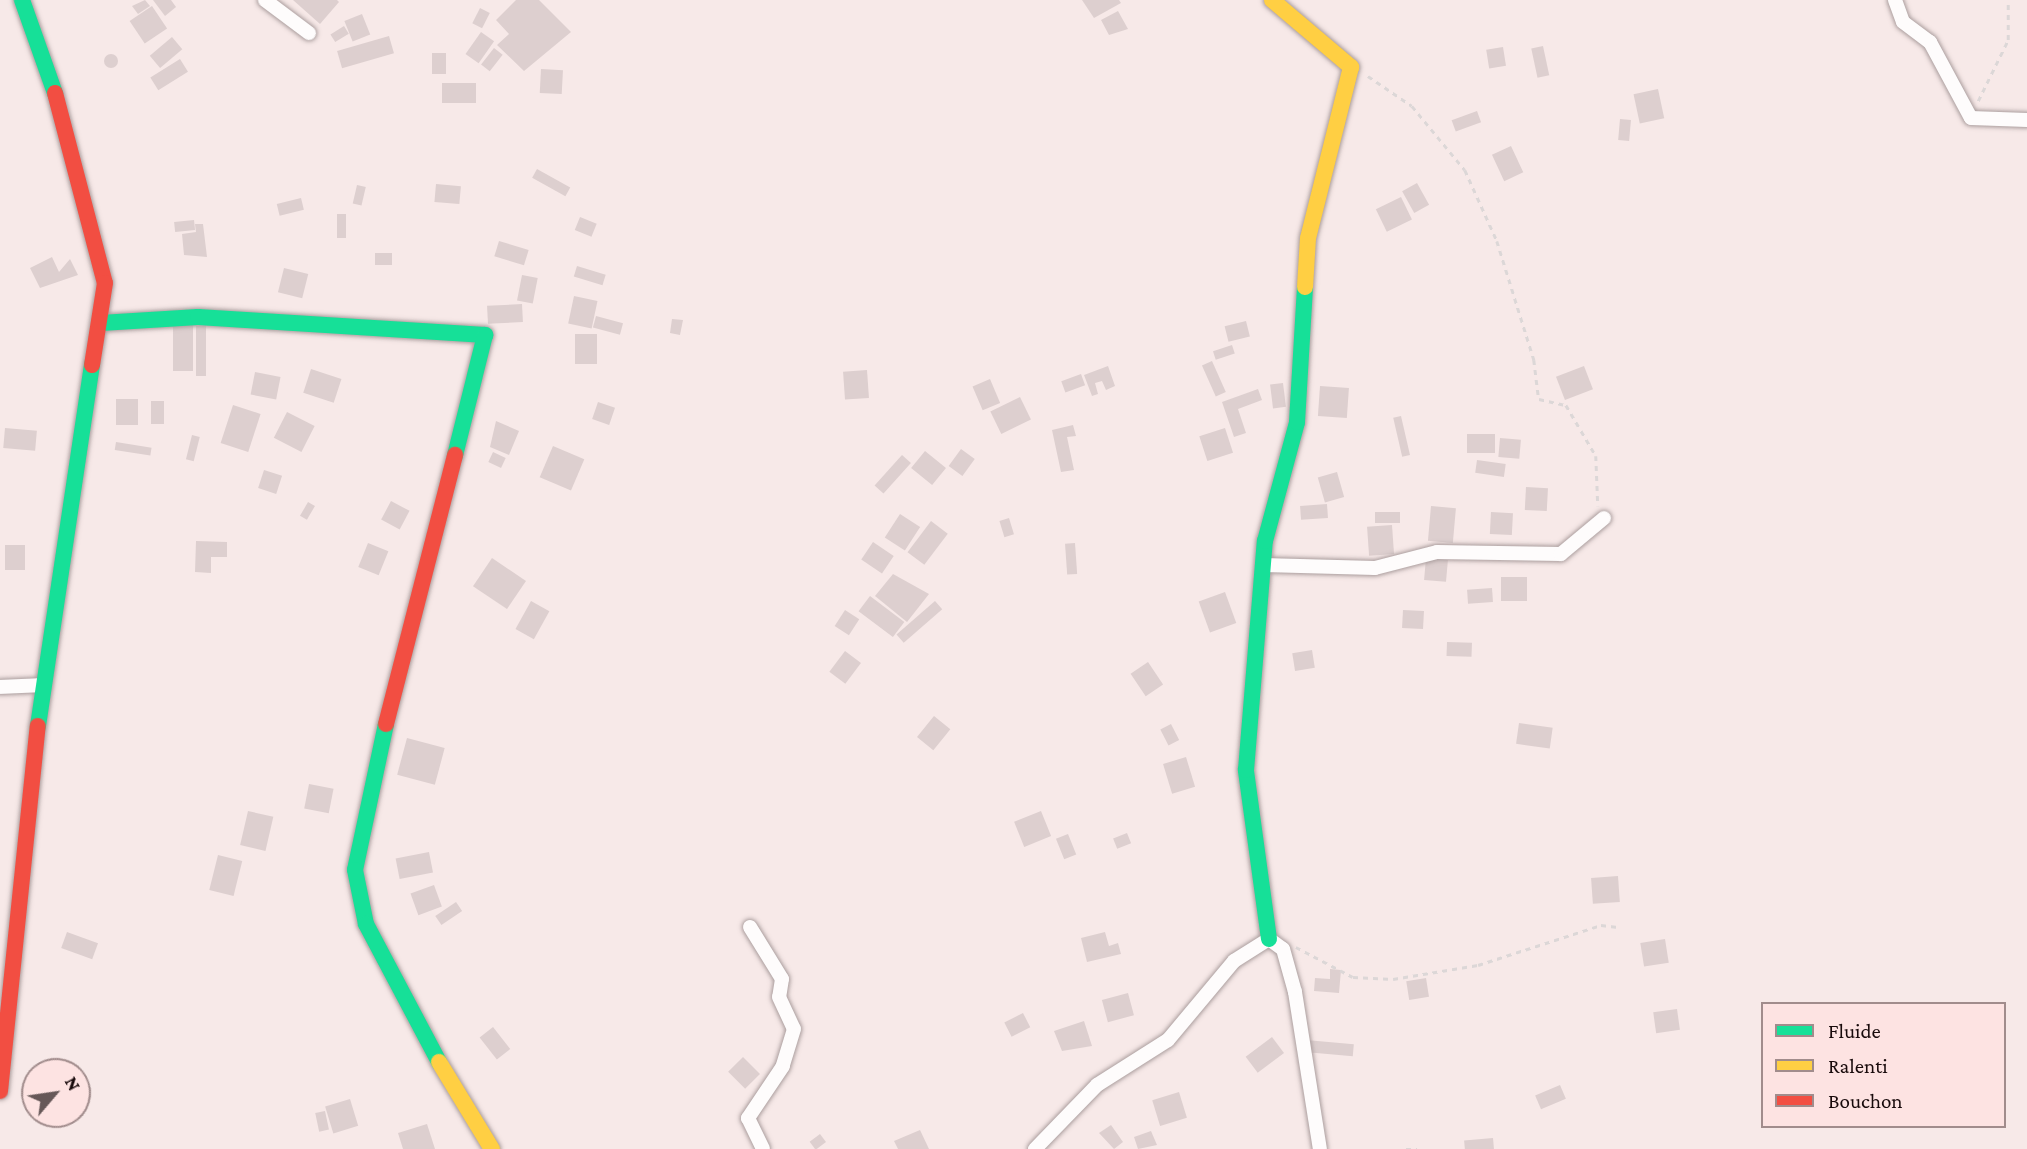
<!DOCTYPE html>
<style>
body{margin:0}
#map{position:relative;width:2027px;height:1149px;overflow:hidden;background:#f7e9e8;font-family:"Crimson Pro",serif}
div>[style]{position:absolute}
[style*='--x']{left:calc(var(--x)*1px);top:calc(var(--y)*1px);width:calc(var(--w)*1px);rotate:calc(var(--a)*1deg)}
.building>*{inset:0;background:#ddcfcf;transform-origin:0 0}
.round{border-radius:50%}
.path>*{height:2.5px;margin-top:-1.25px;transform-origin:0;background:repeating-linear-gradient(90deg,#dcd7d7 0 5px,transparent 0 10px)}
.roads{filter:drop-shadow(0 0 2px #ab9e9e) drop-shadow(0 0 2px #ab9e9e)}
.street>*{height:14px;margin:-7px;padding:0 7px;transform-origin:7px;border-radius:7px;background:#fefcfc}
.fast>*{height:16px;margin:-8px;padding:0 8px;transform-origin:8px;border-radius:8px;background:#16e098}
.slow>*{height:16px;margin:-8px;padding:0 8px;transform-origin:8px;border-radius:8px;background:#ffcf43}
.jam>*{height:16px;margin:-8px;padding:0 8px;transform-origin:8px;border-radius:8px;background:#f24e42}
span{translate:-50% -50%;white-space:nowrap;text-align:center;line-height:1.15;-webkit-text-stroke:5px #fde3e2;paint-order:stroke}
.legend{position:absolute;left:1761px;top:1002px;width:245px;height:126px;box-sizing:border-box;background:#fde3e2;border:2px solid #a18c8c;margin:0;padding:9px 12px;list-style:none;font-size:21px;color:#180a0b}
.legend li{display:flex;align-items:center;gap:14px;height:35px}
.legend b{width:35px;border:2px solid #a18c8c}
.north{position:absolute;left:21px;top:1058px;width:70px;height:70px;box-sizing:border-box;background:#fde3e2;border:2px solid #a18c8c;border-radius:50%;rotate:61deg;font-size:19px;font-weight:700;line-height:28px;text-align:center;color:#180a0b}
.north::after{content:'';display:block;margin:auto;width:24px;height:32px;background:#665858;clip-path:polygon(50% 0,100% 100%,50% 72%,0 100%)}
</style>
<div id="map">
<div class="building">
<i style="clip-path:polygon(145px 0,150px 6px,138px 14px,132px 6px)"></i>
<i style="clip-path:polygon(153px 0,171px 0,176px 7px,165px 16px)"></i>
<i style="clip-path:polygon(293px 0,337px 0,339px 2px,320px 24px)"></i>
<i style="clip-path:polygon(516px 0,539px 0,571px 32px,524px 71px,497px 45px,509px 34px,496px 20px)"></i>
<i style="clip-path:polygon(1082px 0,1119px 0,1121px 3px,1094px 18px)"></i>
<i style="left:152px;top:6px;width:27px;height:27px;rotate:56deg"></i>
<i style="left:480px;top:8px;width:11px;height:17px;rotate:27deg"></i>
<i style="clip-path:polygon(1118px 11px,1128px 29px,1109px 35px,1101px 20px)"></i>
<i style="left:362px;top:14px;width:22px;height:19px;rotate:68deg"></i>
<i style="left:344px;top:26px;width:9px;height:16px;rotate:58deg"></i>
<i style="left:481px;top:32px;width:16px;height:27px;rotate:35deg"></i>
<i style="left:389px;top:36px;width:18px;height:54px;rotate:74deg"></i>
<i style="left:172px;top:37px;width:16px;height:29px;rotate:50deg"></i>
<i style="left:1543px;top:46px;width:30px;height:12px;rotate:78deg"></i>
<i style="left:1503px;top:47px;width:19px;height:17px;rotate:81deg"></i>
<i style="left:494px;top:48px;width:11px;height:21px;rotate:38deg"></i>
<i style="left:432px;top:53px;width:14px;height:21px"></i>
<i class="round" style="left:104px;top:54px;width:14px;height:14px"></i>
<i style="left:180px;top:59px;width:15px;height:35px;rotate:58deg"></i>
<i style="left:541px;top:69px;width:22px;height:24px;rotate:3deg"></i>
<i style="left:442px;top:83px;width:34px;height:20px"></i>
<i style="left:1658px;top:89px;width:30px;height:25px;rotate:78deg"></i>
<i style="left:1477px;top:111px;width:12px;height:27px;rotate:70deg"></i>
<i style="left:1620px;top:119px;width:11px;height:21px;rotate:5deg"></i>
<i style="left:1511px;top:146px;width:29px;height:21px;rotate:65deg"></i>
<i style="left:537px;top:169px;width:38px;height:10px;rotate:29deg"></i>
<i style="left:1417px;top:183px;width:25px;height:17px;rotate:61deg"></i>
<i style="left:436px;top:184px;width:25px;height:18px;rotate:5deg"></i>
<i style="left:357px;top:185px;width:9px;height:19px;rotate:13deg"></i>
<i style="left:1401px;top:197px;width:25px;height:28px;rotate:64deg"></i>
<i style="left:301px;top:198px;width:12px;height:25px;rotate:76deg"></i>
<i style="left:337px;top:214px;width:9px;height:24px"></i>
<i style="left:580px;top:217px;width:18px;height:14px;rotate:22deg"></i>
<i style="left:194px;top:220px;width:10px;height:20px;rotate:84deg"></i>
<i style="clip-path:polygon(195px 224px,203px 224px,207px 257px,184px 255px,182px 234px,196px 232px)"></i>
<i style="left:499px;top:241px;width:31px;height:16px;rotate:17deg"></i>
<i style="left:375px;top:253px;width:17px;height:12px"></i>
<i style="clip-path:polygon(52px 257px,59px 272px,70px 259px,78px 275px,40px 288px,30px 268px)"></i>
<i style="left:577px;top:266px;width:30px;height:11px;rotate:17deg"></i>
<i style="left:284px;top:268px;width:25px;height:25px;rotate:14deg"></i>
<i style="left:522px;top:275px;width:16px;height:26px;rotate:11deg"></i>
<i style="left:574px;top:296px;width:24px;height:28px;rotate:12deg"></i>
<i style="left:522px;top:304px;width:18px;height:35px;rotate:87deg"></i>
<i style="left:596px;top:316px;width:28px;height:12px;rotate:15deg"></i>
<i style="clip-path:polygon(672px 319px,683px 320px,680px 335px,670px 333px)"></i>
<i style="left:1246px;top:321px;width:16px;height:22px;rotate:76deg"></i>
<i style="left:173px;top:322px;width:20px;height:49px"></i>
<i style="left:196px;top:326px;width:10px;height:50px"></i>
<i style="left:597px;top:334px;width:30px;height:22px;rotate:90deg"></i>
<i style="left:1232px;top:345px;width:9px;height:20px;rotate:72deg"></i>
<i style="left:1212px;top:361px;width:34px;height:11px;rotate:66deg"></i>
<i style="clip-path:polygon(1108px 366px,1115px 386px,1106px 390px,1102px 381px,1095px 383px,1098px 394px,1092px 396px,1084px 375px)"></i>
<i style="left:1584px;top:366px;width:25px;height:30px;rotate:69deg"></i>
<i style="left:311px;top:369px;width:32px;height:25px;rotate:18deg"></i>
<i style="left:867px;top:370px;width:28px;height:24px;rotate:86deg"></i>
<i style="left:255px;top:372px;width:26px;height:23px;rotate:11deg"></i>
<i style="left:1081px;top:374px;width:12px;height:21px;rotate:70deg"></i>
<i style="left:990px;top:379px;width:26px;height:19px;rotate:67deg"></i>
<i style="left:1283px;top:383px;width:24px;height:13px;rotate:83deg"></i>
<i style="left:1320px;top:386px;width:29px;height:30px;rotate:4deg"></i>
<i style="clip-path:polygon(1258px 389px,1262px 400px,1238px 409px,1246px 433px,1234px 437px,1222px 402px)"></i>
<i style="left:1020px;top:397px;width:25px;height:33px;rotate:64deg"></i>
<i style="left:116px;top:399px;width:22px;height:26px"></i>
<i style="left:164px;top:401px;width:23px;height:13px;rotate:90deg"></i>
<i style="left:598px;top:402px;width:18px;height:18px;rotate:19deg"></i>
<i style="left:233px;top:405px;width:29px;height:40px;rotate:18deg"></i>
<i style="left:287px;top:412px;width:31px;height:29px;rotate:27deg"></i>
<i style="left:1401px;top:416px;width:40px;height:8px;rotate:77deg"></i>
<i style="clip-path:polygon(496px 421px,519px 431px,509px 455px,490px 447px)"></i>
<i style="clip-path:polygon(1073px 425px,1076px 436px,1067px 437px,1074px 470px,1061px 472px,1052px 430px)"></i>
<i style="left:5px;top:428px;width:32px;height:20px;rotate:5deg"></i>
<i style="left:1225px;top:428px;width:26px;height:27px;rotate:72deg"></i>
<i style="left:1495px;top:434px;width:19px;height:28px;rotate:90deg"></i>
<i style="left:192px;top:435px;width:8px;height:25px;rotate:14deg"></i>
<i style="left:1500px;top:438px;width:21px;height:19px;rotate:5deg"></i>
<i style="left:116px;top:442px;width:36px;height:8px;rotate:9deg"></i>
<i style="left:553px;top:446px;width:34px;height:34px;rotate:23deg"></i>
<i style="left:961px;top:449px;width:17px;height:21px;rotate:36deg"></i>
<i style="left:925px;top:451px;width:27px;height:22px;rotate:39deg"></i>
<i style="left:493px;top:452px;width:14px;height:11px;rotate:25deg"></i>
<i style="left:902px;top:455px;width:12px;height:41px;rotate:42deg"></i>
<i style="left:1477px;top:460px;width:29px;height:13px;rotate:8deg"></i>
<i style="left:264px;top:470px;width:19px;height:19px;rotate:18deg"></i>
<i style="left:1337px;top:472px;width:26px;height:20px;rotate:74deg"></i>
<i style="left:1526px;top:487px;width:22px;height:23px;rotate:3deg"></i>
<i style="left:391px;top:501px;width:21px;height:21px;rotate:28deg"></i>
<i style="left:308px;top:502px;width:8px;height:16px;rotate:30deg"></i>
<i style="left:1327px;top:504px;width:14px;height:27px;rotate:86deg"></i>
<i style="left:1431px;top:506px;width:25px;height:35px;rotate:5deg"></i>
<i style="left:1400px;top:512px;width:11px;height:25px;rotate:90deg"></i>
<i style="left:1491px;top:512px;width:22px;height:22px;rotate:3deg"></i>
<i style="left:900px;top:514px;width:24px;height:28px;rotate:33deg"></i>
<i style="left:1009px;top:518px;width:17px;height:10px;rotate:73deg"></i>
<i style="left:931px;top:521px;width:21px;height:39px;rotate:37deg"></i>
<i style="left:1392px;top:525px;width:29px;height:25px;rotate:86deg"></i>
<i style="clip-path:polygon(196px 541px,227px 542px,227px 557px,211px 557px,211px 573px,195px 572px)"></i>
<i style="left:873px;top:542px;width:25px;height:21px;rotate:34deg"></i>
<i style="left:368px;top:543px;width:22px;height:26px;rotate:22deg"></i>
<i style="left:1075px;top:543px;width:31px;height:10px;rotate:86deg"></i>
<i style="left:5px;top:545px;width:20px;height:25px"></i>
<i style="left:492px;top:558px;width:41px;height:34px;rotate:34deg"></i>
<i style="left:1426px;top:558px;width:22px;height:22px;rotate:5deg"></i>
<i style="clip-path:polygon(893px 574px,929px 594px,907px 622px,875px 596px)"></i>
<i style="left:1501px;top:577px;width:26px;height:24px"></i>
<i style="left:1492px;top:588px;width:14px;height:25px;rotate:86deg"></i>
<i style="left:1225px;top:592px;width:33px;height:28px;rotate:70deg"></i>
<i style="left:870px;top:596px;width:43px;height:19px;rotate:37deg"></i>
<i style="left:531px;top:601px;width:21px;height:32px;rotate:29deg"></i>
<i style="left:935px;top:601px;width:11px;height:51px;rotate:49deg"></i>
<i style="left:845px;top:610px;width:17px;height:19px;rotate:33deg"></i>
<i style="left:1403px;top:610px;width:21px;height:18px;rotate:3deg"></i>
<i style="left:1447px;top:642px;width:25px;height:14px;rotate:2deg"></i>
<i style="left:1312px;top:650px;width:18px;height:20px;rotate:81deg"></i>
<i style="left:845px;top:651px;width:20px;height:26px;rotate:37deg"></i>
<i style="left:1148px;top:662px;width:27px;height:21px;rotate:56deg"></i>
<i style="left:934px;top:716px;width:21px;height:27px;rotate:39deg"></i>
<i style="left:1519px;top:723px;width:34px;height:21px;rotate:8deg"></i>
<i style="left:1171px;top:724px;width:18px;height:12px;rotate:63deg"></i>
<i style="left:407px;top:738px;width:39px;height:38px;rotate:15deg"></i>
<i style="left:1186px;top:757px;width:31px;height:24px;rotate:73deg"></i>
<i style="left:309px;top:784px;width:25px;height:25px;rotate:11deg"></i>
<i style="left:248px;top:811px;width:26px;height:35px;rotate:13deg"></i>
<i style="left:1041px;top:811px;width:27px;height:29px;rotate:68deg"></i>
<i style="left:1127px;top:833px;width:11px;height:15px;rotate:68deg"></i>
<i style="left:1068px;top:834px;width:22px;height:13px;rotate:68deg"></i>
<i style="left:429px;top:852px;width:21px;height:34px;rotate:79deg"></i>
<i style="left:218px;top:855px;width:25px;height:36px;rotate:14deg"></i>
<i style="left:1618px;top:876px;width:26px;height:27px;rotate:86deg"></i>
<i style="left:434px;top:885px;width:23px;height:25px;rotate:70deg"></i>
<i style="left:456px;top:902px;width:11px;height:25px;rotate:56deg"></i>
<i style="left:67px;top:932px;width:33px;height:17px;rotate:20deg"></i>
<i style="clip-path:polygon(1105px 932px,1109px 946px,1118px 943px,1121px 954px,1087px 962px,1081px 938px)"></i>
<i style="left:1665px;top:939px;width:24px;height:25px;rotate:81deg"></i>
<i style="clip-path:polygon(1330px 969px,1341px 970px,1339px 993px,1314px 991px,1315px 978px,1330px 979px)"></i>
<i style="left:1426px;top:978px;width:19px;height:20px;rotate:81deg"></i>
<i style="left:1128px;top:993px;width:23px;height:27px;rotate:75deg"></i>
<i style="left:1677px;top:1009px;width:21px;height:24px;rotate:82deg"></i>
<i style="left:1023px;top:1013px;width:16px;height:21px;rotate:63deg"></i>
<i style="clip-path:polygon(1084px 1021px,1092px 1046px,1062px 1051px,1054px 1031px)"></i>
<i style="left:493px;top:1027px;width:28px;height:17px;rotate:52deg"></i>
<i style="left:1272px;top:1037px;width:20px;height:33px;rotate:53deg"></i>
<i style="left:1306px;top:1040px;width:48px;height:12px;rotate:5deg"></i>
<i style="left:743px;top:1057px;width:24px;height:21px;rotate:45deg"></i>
<i style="left:1560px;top:1085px;width:15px;height:27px;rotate:67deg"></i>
<i style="left:1179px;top:1092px;width:27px;height:28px;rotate:73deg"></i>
<i style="left:350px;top:1099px;width:28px;height:26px;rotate:73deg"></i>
<i style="left:325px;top:1111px;width:19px;height:10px;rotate:78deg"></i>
<i style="clip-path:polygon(427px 1124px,435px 1149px,403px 1149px,398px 1133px)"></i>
<i style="clip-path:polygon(1111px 1125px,1123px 1142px,1114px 1149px,1099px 1133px)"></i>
<i style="clip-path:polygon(920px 1130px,929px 1149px,898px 1149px,894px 1141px)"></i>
<i style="clip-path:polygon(1151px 1131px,1157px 1145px,1138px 1149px,1134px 1137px)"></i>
<i style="left:820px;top:1134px;width:10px;height:13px;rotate:53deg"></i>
<i style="left:1493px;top:1138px;width:11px;height:29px;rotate:85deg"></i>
</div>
<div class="path">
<i style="--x:1368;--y:76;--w:53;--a:34.3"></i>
<i style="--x:1412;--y:106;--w:83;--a:50.4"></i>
<i style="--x:1465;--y:170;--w:78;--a:65.7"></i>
<i style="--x:1497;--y:241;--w:125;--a:72.7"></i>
<i style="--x:1534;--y:360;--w:39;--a:83"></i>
<i style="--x:1539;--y:399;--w:28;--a:13"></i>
<i style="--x:1566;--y:405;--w:59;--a:59.5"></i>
<i style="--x:1596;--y:456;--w:50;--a:87.7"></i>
<i style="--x:1978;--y:101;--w:68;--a:-63.8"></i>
<i style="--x:2008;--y:40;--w:40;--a:-90"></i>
<i style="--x:1296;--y:947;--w:64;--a:27.8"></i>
<i style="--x:1353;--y:977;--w:40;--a:2.9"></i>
<i style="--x:1393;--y:979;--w:86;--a:-9.4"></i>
<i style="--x:1478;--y:965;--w:129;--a:-18"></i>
<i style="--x:1601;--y:925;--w:17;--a:7"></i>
<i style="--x:1406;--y:1149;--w:11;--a:0"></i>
</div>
<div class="roads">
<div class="street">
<i style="--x:265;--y:0;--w:55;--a:36.9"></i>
<i style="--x:1895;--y:0;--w:23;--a:70"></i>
<i style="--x:1903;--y:22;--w:34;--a:37"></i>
<i style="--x:1930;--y:42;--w:86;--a:61.7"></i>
<i style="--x:1971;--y:118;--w:56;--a:2"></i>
<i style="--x:1263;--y:565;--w:112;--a:1.5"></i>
<i style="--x:1375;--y:568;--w:64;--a:-14.5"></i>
<i style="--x:1437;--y:552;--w:124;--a:0.9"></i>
<i style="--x:1561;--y:554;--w:56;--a:-39.9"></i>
<i style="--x:0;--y:687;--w:43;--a:-2.7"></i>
<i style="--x:750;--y:927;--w:61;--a:58.4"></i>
<i style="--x:782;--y:979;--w:18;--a:99"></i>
<i style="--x:779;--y:997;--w:35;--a:65"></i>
<i style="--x:794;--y:1029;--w:39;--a:107"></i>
<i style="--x:783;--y:1066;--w:63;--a:123.9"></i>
<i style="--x:748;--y:1118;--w:34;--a:64"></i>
<i style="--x:1035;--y:1149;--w:89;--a:-45.9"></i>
<i style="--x:1097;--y:1085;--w:84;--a:-32.4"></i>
<i style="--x:1168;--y:1040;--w:103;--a:-50.1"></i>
<i style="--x:1234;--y:961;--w:41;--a:-32.2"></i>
<i style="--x:1269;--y:939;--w:17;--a:36"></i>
<i style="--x:1283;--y:949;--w:45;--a:74.4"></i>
<i style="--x:1295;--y:992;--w:159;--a:81"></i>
</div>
<div class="fast">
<i style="--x:22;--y:0;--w:99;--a:70.5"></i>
<i style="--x:101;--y:323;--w:97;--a:-3.5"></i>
<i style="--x:198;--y:317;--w:288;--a:3.6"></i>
<i style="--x:485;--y:335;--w:124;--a:104"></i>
<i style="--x:386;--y:724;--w:149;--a:102"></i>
<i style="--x:355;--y:870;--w:55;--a:78.5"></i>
<i style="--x:366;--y:924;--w:156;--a:62.1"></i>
<i style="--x:38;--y:726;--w:365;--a:-81.5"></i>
<i style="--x:1269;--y:939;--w:171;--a:-97.8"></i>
<i style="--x:1246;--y:770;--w:230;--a:-85.3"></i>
<i style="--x:1265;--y:541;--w:123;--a:-74.9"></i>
<i style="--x:1297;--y:422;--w:135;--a:-86.6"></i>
</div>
<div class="slow">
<i style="--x:1272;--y:0;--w:104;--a:40.3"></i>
<i style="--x:1351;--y:67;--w:176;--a:104.1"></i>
<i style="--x:1308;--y:238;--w:49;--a:93.5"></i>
<i style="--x:439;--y:1062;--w:102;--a:58.7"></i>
</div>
<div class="jam">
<i style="--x:55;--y:93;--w:196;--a:75.3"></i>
<i style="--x:105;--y:283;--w:83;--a:99"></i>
<i style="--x:386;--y:724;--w:278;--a:-75.6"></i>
<i style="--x:0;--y:1091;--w:367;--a:-84.1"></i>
</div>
</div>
<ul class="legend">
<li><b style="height:9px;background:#16e098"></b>Fluide</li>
<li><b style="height:9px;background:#ffcf43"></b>Ralenti</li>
<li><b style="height:9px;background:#f24e42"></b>Bouchon</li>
</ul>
<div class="north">N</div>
</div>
